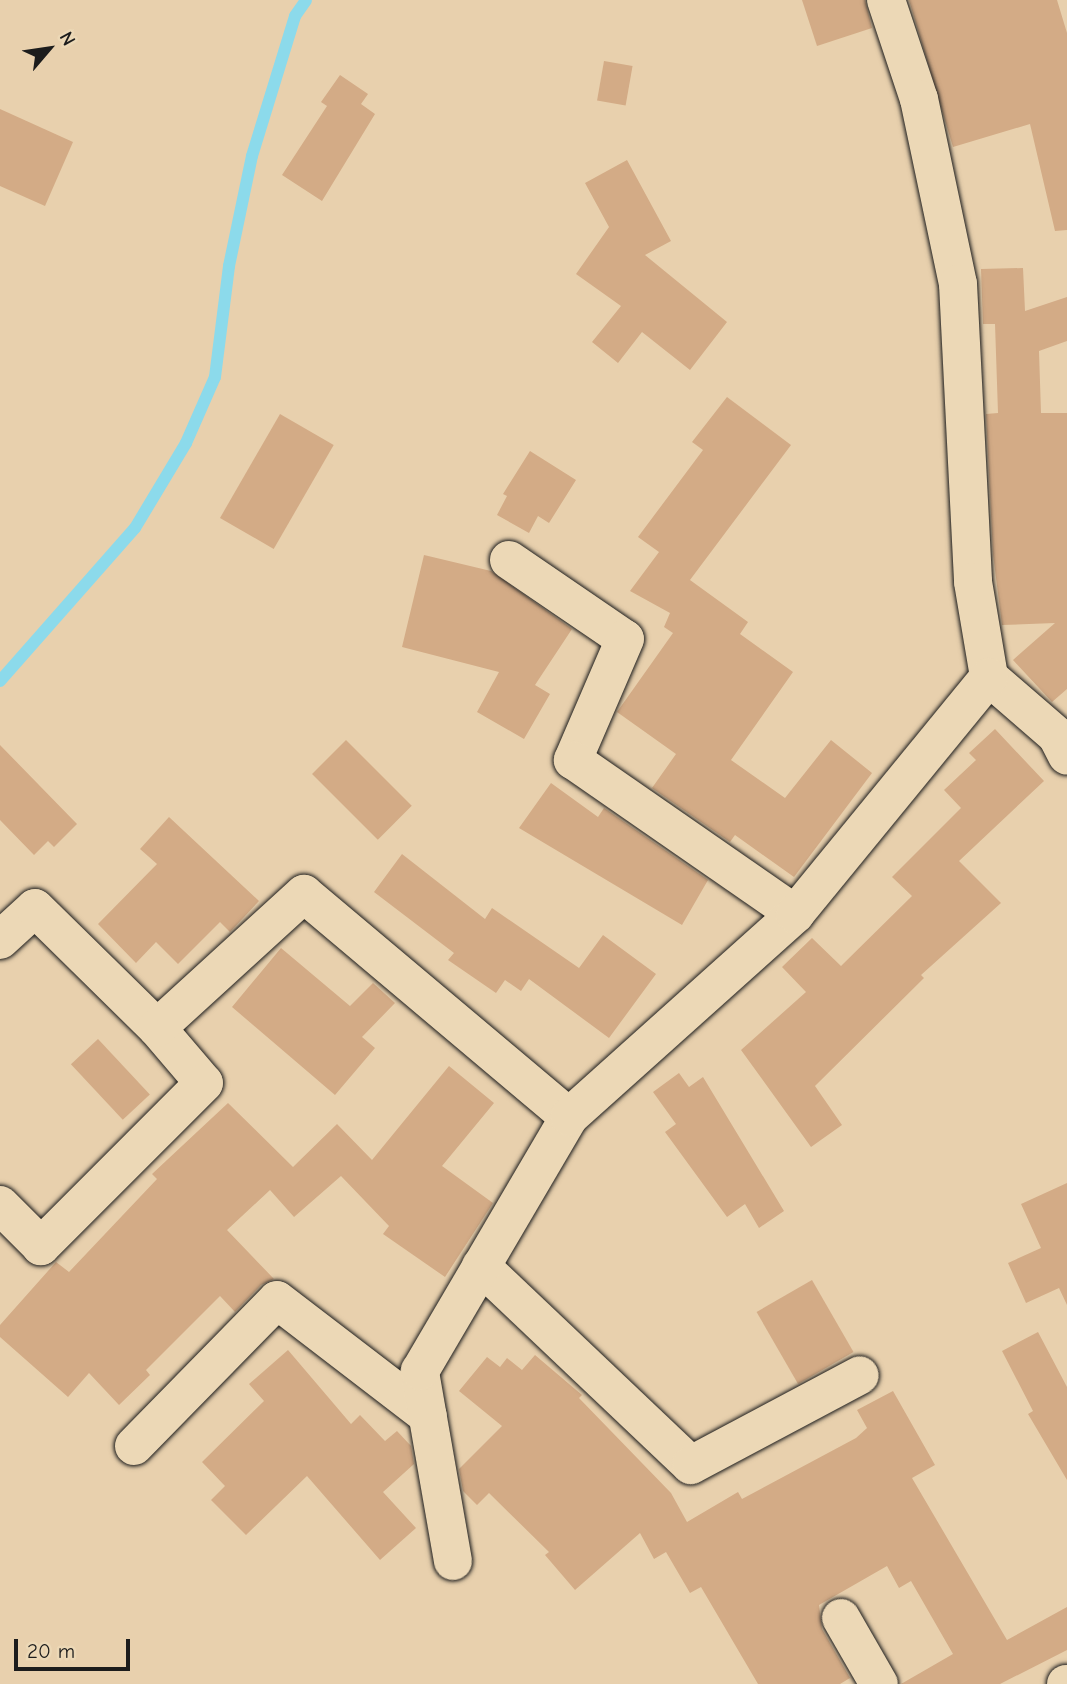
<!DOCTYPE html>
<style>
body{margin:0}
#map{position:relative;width:1067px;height:1684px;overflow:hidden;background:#e8d0ad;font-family:"Comic Neue",sans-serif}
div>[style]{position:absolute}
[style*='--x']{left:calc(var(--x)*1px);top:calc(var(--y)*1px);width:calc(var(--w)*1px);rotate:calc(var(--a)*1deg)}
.stream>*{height:12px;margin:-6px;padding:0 6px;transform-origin:6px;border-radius:6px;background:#8cdaeb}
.building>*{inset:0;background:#d3ab86;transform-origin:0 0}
.roads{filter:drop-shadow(0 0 2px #1c1c1c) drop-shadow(0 0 2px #1c1c1c)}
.street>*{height:38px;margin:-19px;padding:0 19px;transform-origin:19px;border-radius:19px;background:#ecd8b6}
span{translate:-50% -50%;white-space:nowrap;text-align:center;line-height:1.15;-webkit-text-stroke:6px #ecd8b6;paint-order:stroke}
.north{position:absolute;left:14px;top:14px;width:70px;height:70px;-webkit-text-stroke:5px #ecd8b6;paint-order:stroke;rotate:61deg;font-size:19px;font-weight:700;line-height:28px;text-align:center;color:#1c1c1c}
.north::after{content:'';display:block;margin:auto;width:24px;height:32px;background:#1c1c1c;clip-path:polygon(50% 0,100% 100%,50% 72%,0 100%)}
.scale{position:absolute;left:14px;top:1639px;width:116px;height:32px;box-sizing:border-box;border:4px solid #1c1c1c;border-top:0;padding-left:9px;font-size:21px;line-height:24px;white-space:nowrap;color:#1c1c1c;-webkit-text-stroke:5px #ecd8b6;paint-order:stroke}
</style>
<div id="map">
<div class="stream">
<i style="--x:0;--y:681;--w:204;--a:-48.6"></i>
<i style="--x:135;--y:528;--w:99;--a:-59"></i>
<i style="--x:186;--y:443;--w:72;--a:-66.3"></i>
<i style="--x:215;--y:377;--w:112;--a:-82.8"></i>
<i style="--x:229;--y:266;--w:112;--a:-78.2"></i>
<i style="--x:252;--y:156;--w:146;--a:-72.9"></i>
<i style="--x:295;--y:16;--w:19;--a:-55"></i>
</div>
<div class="building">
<i style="clip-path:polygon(802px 0,865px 0,872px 28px,817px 46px)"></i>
<i style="clip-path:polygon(909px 0,1057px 0,1067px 33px,1067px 230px,1055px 231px,1030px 124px,953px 147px)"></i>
<i style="left:604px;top:61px;width:29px;height:40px;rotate:10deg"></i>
<i style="clip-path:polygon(340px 75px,368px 94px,361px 104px,375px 114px,322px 201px,282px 175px,327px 106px,321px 102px)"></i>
<i style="clip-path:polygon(0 109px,73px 142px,45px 206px,0 186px)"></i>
<i style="clip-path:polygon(627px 160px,671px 241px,645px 255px,727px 322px,690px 370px,642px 332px,618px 363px,592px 342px,621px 306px,576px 274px,609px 227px,585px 183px)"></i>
<i style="clip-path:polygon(1023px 268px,1025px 311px,1067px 297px,1067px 341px,1039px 351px,1041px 413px,1067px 413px,1067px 689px,1052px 702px,1013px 660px,1055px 623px,1002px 625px,993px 554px,986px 414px,998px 413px,995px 324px,983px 324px,981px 269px)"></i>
<i style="clip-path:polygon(727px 397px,791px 445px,690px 580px,748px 622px,740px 634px,793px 672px,731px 760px,785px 798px,831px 740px,872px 773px,794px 877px,735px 835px,730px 842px,652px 788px,676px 754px,617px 712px,673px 633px,664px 627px,670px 613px,630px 591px,659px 552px,638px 537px,703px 450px,692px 442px)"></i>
<i style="left:280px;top:414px;width:62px;height:120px;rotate:30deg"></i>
<i style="clip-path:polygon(530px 451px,576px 480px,549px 523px,538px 516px,529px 533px,497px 515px,507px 496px,503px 494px)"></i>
<i style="clip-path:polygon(424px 555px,491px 571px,572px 629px,535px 685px,550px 694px,524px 739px,477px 712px,499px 672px,402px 647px)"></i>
<i style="clip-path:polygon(995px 729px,1044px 781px,959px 861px,1001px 903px,921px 975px,924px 978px,815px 1086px,842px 1125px,811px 1147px,741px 1050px,806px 992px,782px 967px,812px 938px,841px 966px,912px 896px,892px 877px,961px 808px,944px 790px,976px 760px,969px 753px)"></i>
<i style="left:346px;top:740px;width:93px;height:48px;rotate:45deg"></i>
<i style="clip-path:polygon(0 745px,77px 824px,54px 847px,48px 841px,34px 855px,0 820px)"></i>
<i style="clip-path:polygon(551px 783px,598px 817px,604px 808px,708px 880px,682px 925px,519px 828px)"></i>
<i style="clip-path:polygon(169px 817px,259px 901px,230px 932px,220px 922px,178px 964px,156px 942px,136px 963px,98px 924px,157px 864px,140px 849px)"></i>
<i style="clip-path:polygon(402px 854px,485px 919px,492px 908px,579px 968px,603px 935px,656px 974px,609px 1038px,529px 979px,521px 991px,505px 980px,496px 993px,448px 960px,454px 953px,374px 892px)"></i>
<i style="clip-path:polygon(281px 948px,350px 1006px,373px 983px,395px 1003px,362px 1037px,375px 1048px,335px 1095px,232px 1007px)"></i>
<i style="left:98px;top:1039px;width:76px;height:37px;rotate:47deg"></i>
<i style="clip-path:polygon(449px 1066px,494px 1103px,442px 1166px,493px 1203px,445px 1277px,383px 1234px,389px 1226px,341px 1176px,294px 1217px,270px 1190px,227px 1230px,274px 1279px,261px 1285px,235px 1312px,220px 1296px,146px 1370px,150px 1375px,119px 1405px,89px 1373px,68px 1397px,0 1337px,0 1325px,56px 1262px,69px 1272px,157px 1179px,152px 1174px,228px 1103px,293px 1167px,337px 1124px,372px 1160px)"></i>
<i style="clip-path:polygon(679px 1073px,689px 1087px,703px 1077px,784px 1211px,759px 1228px,745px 1204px,727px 1217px,665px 1132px,676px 1124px,653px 1092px)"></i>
<i style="clip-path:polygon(1067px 1183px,1067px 1305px,1059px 1288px,1026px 1303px,1008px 1263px,1041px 1248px,1021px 1204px)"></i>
<i style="left:812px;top:1280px;width:83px;height:64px;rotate:60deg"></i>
<i style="clip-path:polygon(1038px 1332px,1067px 1387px,1067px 1480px,1028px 1414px,1033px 1411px,1002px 1351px)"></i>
<i style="clip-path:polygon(288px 1350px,351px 1424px,360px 1415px,385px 1441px,397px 1431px,411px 1446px,414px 1464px,383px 1492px,416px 1528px,380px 1560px,307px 1476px,246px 1535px,211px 1500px,225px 1486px,202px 1462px,264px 1401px,249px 1384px)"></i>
<i style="clip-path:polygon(535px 1355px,582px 1395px,579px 1398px,671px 1493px,687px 1522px,738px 1492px,742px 1499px,856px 1438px,867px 1428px,857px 1410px,893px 1391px,935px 1465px,912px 1478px,1007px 1640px,1067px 1607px,1067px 1650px,1000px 1684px,901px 1684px,953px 1654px,911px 1581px,899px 1588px,887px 1566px,819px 1605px,822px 1629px,850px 1678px,840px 1684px,758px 1684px,701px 1587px,690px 1593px,666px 1552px,654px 1559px,640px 1533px,575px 1590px,545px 1555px,549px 1552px,489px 1493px,477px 1505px,463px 1491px,459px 1469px,502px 1426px,459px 1391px,487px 1357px,500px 1367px,507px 1358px,522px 1370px)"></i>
</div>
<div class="roads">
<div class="street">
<i style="--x:886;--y:0;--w:104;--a:71.6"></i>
<i style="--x:919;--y:99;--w:189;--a:78.1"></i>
<i style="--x:958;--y:284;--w:298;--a:87.1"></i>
<i style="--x:973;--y:582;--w:96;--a:80.4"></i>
<i style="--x:989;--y:677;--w:90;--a:40.9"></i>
<i style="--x:1057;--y:736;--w:22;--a:63"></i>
<i style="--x:509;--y:560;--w:140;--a:34.3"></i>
<i style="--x:625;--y:639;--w:132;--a:113.3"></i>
<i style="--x:573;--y:760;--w:270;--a:34.7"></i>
<i style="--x:0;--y:940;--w:47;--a:-42.4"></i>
<i style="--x:35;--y:908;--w:171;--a:44.5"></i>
<i style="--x:157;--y:1028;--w:72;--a:49.5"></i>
<i style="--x:204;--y:1083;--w:231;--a:135"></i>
<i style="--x:41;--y:1246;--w:58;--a:-135"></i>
<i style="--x:157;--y:1028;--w:199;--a:-42.4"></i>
<i style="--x:304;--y:894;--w:346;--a:40.1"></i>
<i style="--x:481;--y:1266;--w:289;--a:43.5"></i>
<i style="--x:691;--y:1465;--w:191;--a:-28"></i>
<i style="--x:134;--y:1446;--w:204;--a:-45.6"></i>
<i style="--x:277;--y:1300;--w:190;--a:37.5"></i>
<i style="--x:453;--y:1561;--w:193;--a:-99.9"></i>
<i style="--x:420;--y:1371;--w:294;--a:-59.6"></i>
<i style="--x:569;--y:1117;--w:304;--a:-41.9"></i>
<i style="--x:795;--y:914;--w:306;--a:-50.7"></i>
<i style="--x:841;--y:1618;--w:76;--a:60.1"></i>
<i style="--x:1066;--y:1684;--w:1;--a:0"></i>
</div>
</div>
<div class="north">N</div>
<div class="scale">20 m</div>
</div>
